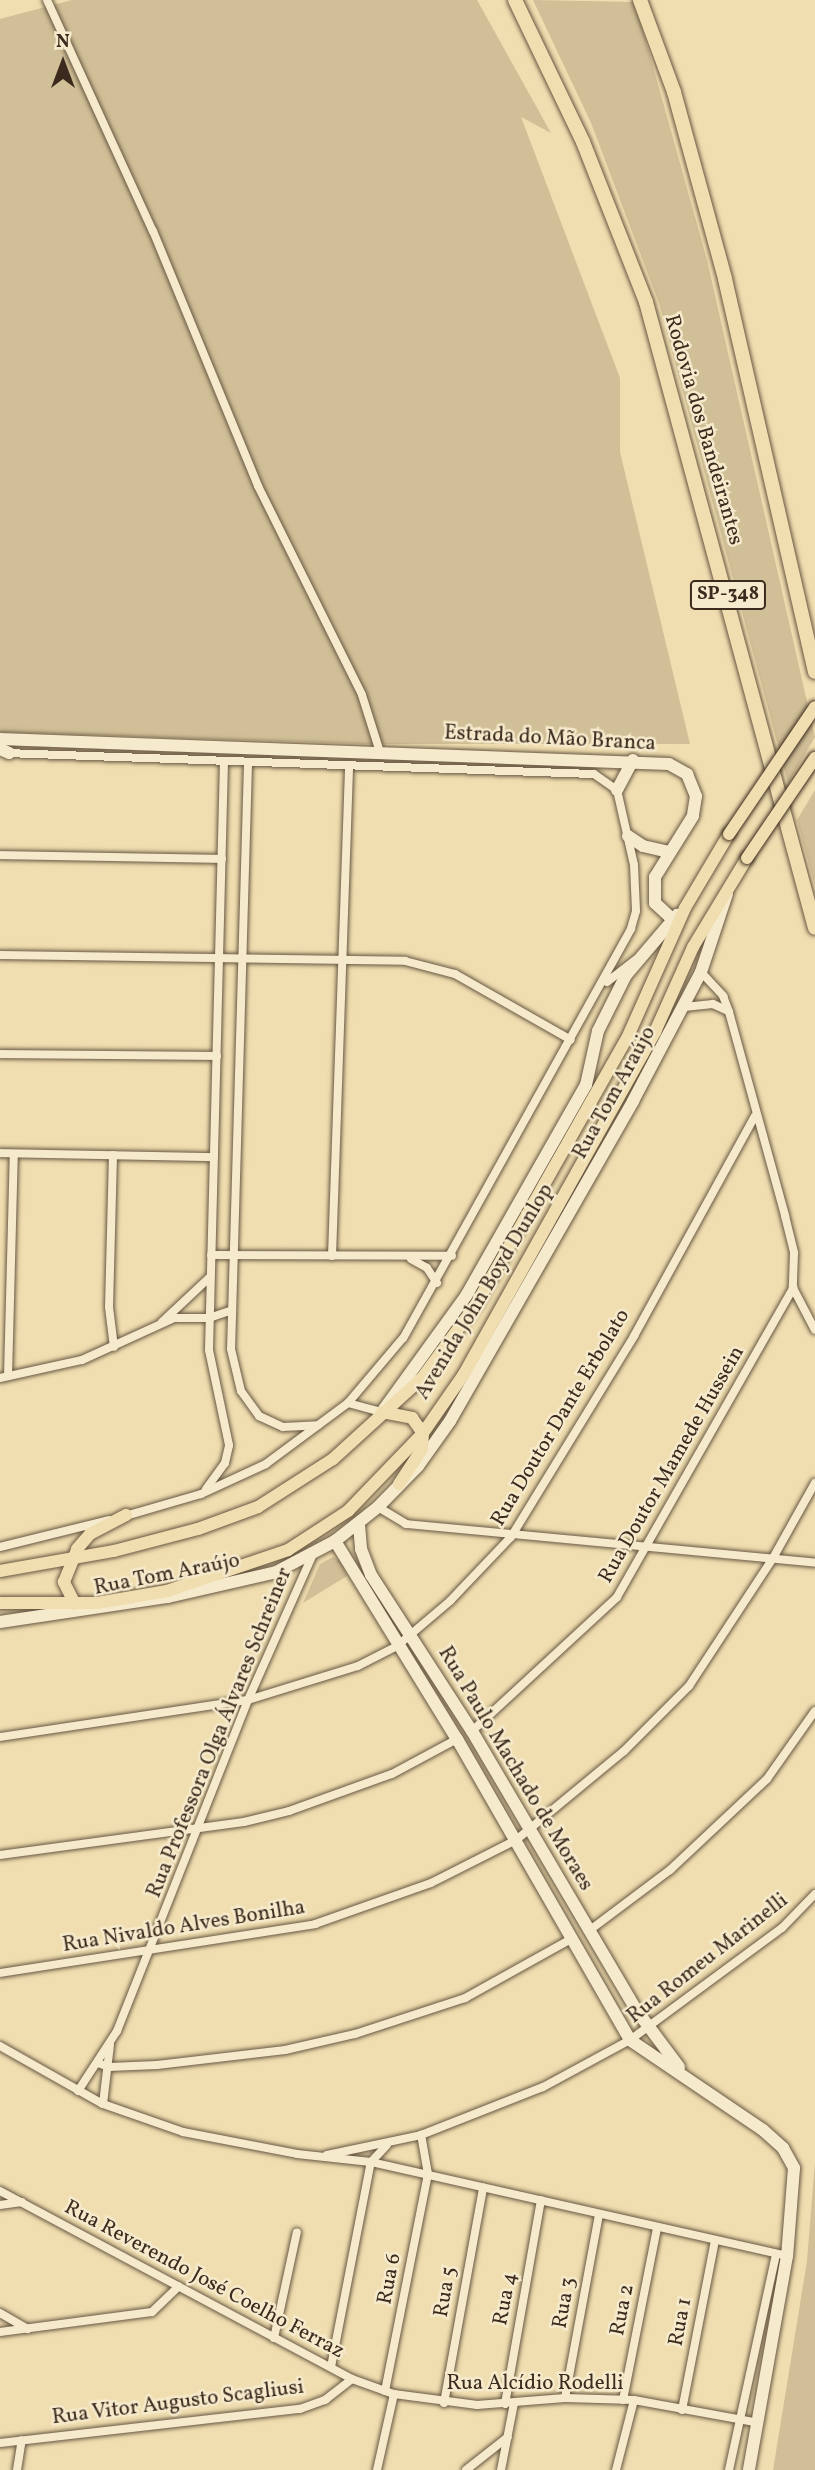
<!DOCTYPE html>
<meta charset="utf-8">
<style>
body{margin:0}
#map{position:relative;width:815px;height:2470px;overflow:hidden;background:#f0deb0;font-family:Vollkorn,serif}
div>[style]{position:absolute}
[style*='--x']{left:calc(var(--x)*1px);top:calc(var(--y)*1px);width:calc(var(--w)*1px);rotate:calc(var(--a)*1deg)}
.green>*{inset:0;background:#d1bf97}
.roads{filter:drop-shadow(0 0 2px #685742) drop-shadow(0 0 2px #685742)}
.street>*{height:8px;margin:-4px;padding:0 4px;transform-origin:4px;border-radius:4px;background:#f5eacc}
.secondary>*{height:12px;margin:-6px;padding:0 6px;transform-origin:6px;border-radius:6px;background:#f5eacc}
.primary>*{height:12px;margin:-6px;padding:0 6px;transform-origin:6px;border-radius:6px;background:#f0deb0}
.highway>*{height:14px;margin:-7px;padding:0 7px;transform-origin:7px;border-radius:7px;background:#f0deb0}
.bridges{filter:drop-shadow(0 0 2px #3b2a1d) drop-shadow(0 0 2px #3b2a1d)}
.primary-bridge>*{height:12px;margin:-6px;padding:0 6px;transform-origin:6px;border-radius:6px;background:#f0deb0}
span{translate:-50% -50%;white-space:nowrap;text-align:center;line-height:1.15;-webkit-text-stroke:5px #f5eacc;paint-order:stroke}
.shield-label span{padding:2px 5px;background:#f5eacc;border:2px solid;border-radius:5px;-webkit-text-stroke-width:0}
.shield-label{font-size:19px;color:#3b2a1d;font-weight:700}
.street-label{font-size:21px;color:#3b2a1d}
.north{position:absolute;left:28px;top:28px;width:70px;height:70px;-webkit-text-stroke:5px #f5eacc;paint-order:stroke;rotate:0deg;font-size:19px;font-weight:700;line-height:28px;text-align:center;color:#3b2a1d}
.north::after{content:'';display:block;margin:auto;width:24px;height:32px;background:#3b2a1d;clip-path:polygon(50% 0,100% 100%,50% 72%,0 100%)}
</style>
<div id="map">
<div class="green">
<i style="clip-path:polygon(72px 0,477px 0,551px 133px,521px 117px,620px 378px,620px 452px,690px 744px,366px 744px,0 732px,0 19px)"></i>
<i style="clip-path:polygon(533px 0,635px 2px,707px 260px,815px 737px,788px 783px,659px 303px,591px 123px)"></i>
<i style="clip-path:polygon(815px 790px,815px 886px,797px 820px)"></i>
<i style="clip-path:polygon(333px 1557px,341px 1562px,347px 1576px,303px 1603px,320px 1564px)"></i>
<i style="clip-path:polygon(815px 2162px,815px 2470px,773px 2470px,807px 2261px)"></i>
</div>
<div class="roads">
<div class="street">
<i style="--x:47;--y:0;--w:254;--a:65.4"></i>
<i style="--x:153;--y:231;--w:276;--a:67.6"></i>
<i style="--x:258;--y:486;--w:233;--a:63.5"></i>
<i style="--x:362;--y:695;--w:60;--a:72.5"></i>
<i style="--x:6;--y:753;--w:588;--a:2.05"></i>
<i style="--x:594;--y:774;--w:28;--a:35"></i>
<i style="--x:617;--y:790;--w:77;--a:77.2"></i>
<i style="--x:634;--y:865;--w:46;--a:87.5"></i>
<i style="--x:636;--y:911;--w:19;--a:106"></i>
<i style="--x:631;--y:929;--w:468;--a:119.1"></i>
<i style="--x:403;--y:1338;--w:85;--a:130.2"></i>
<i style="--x:348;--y:1403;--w:102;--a:143.4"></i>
<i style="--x:266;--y:1464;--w:72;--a:155.2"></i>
<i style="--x:201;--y:1494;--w:82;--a:163.8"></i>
<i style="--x:248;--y:764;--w:585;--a:91.66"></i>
<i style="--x:231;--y:1349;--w:43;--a:76.6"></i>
<i style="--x:241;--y:1391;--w:31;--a:54"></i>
<i style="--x:259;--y:1416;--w:26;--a:25"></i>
<i style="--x:283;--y:1427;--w:35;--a:-3"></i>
<i style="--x:0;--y:855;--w:222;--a:1"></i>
<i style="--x:0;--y:955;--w:405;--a:0.8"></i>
<i style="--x:405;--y:961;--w:52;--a:14.6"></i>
<i style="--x:455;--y:974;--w:133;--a:29.6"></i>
<i style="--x:701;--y:972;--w:33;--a:47"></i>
<i style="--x:723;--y:996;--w:17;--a:69"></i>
<i style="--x:729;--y:1012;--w:212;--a:74.6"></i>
<i style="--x:785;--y:1216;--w:38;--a:76"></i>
<i style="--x:794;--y:1253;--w:35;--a:92"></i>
<i style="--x:793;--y:1288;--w:47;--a:62.4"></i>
<i style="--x:607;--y:982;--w:36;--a:-38"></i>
<i style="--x:684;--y:1007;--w:29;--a:-6"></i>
<i style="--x:713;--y:1004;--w:17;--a:25"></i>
<i style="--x:0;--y:1054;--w:217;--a:0.5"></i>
<i style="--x:0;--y:1153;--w:214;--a:1.1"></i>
<i style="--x:113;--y:1155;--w:152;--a:91.5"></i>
<i style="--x:109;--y:1307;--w:40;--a:82.9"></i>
<i style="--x:211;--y:1255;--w:241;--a:0.2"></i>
<i style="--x:332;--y:1256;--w:490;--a:-88"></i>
<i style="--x:411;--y:1259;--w:18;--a:29"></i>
<i style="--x:427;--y:1268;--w:18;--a:56"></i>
<i style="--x:162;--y:1322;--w:66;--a:-43.2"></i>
<i style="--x:8;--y:1376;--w:222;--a:-88.5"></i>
<i style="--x:0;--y:1378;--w:84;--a:-12.4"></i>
<i style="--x:82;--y:1360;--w:101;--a:-24.5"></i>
<i style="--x:174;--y:1318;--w:35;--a:0"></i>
<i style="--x:209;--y:1318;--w:24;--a:-19"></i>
<i style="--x:348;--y:1403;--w:35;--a:15"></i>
<i style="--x:206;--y:1489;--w:32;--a:-54"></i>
<i style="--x:225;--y:1463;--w:18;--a:-77"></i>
<i style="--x:229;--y:1445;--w:97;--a:-101.9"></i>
<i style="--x:209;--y:1350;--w:587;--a:-88.54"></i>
<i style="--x:378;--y:1507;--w:33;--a:31"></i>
<i style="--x:406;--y:1524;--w:411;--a:5.4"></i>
<i style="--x:0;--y:1547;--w:112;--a:-13.9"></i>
<i style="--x:472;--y:1731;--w:197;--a:-42.7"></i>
<i style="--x:617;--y:1597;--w:356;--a:-60.3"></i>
<i style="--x:0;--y:1737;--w:251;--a:-8.5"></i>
<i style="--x:248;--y:1700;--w:115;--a:-17.2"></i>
<i style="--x:358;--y:1666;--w:44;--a:-27.1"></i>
<i style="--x:397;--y:1646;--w:70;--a:-40.3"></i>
<i style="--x:450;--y:1601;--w:88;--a:-46.4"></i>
<i style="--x:511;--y:1537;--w:236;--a:-58.5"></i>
<i style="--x:634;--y:1336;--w:251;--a:-61.2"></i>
<i style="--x:0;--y:1855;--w:246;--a:-7.7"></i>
<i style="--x:244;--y:1822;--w:46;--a:-13.7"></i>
<i style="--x:289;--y:1811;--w:109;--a:-19.8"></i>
<i style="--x:392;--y:1774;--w:74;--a:-28.3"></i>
<i style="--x:590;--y:1930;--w:100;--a:-36.9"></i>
<i style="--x:670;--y:1870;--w:133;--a:-43.2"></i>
<i style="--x:767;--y:1779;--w:83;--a:-54.8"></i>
<i style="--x:0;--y:1973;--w:319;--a:-8.8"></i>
<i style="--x:315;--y:1924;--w:123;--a:-19.5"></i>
<i style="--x:431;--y:1883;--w:95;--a:-26.8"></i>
<i style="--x:516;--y:1840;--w:140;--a:-39.5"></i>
<i style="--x:624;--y:1751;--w:92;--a:-45"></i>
<i style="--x:689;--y:1686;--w:153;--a:-56.7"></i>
<i style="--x:773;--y:1558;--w:86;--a:-60.8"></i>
<i style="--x:0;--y:2046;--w:118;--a:29.4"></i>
<i style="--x:103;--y:2104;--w:85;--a:19.3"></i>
<i style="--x:183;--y:2132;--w:116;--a:10.9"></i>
<i style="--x:297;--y:2154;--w:74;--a:6.2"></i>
<i style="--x:371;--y:2162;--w:426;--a:12.7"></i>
<i style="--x:98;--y:2063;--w:12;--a:20"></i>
<i style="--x:109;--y:2067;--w:48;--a:-2.4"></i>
<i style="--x:157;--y:2065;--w:129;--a:-6.7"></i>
<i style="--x:285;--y:2050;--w:72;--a:-12.9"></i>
<i style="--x:355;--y:2034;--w:116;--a:-18.1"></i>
<i style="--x:465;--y:1998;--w:121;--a:-29.1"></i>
<i style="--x:78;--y:2091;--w:72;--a:-57"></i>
<i style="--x:117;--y:2031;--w:356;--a:-68.4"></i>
<i style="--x:248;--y:1700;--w:160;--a:-66"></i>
<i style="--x:103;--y:2104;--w:60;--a:-83.3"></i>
<i style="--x:327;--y:2155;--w:96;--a:-12"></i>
<i style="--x:421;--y:2135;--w:131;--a:-21.5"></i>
<i style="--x:543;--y:2087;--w:99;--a:-28.4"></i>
<i style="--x:630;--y:2040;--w:189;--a:-36.4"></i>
<i style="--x:782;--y:1928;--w:47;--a:-45.9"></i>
<i style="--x:371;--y:2162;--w:23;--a:-47"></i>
<i style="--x:0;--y:2191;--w:399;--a:28.1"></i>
<i style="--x:352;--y:2379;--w:45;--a:19.7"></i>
<i style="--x:394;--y:2394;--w:84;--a:7.5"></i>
<i style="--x:477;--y:2405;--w:88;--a:-4.5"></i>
<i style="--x:565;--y:2398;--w:69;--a:1.7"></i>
<i style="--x:634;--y:2400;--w:127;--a:10.4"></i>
<i style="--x:0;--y:2205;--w:22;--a:-8"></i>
<i style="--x:0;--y:2313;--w:32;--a:30"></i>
<i style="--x:0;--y:2332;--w:153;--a:-7.5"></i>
<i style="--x:152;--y:2312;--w:37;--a:-44"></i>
<i style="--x:274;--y:2338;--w:108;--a:-77.8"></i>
<i style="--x:331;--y:2367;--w:209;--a:-79"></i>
<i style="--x:385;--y:2391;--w:221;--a:-78.8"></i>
<i style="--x:428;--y:2174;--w:40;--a:-100"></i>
<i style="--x:565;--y:2398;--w:187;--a:-79.5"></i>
<i style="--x:623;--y:2400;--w:175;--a:-78.8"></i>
<i style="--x:444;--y:2403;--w:219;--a:-79.7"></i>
<i style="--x:505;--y:2404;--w:207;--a:-80"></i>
<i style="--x:682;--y:2410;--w:172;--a:-79"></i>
<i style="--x:0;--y:2443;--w:302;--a:-6.5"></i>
<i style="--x:300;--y:2409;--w:27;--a:-20"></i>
<i style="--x:325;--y:2400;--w:34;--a:-38"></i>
<i style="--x:17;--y:2470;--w:30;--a:-81"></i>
<i style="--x:377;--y:2470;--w:78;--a:-77.4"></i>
<i style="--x:466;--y:2470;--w:53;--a:-38.2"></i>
<i style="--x:501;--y:2470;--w:68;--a:-79"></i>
<i style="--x:616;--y:2470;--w:72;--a:-75.6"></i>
<i style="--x:729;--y:2470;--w:221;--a:-77.7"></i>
</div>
<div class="secondary">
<i style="--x:0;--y:739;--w:669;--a:2.14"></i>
<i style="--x:669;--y:764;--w:21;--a:29"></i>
<i style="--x:687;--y:774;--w:24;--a:68"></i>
<i style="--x:696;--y:796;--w:20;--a:99"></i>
<i style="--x:693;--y:816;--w:72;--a:121.9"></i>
<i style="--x:655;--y:877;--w:26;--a:90"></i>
<i style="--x:655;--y:903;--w:23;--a:43"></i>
<i style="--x:0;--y:749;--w:10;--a:24"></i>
<i style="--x:617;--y:790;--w:34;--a:-62"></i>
<i style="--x:628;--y:836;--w:18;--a:34"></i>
<i style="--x:643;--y:846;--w:26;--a:13"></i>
<i style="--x:382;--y:1412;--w:143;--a:-54.1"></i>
<i style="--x:466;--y:1296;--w:243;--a:-60.4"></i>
<i style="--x:586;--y:1085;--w:55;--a:-77.5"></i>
<i style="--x:598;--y:1031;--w:63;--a:-63.4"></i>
<i style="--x:626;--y:975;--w:79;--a:-49.6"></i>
<i style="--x:359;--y:1525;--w:24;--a:85"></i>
<i style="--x:361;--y:1549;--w:28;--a:69"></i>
<i style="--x:371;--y:1575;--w:186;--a:57.1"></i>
<i style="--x:472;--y:1731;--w:325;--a:59.5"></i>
<i style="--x:637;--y:2011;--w:70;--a:53.1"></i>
<i style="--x:335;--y:1541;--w:233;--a:58.4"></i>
<i style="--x:457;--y:1739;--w:347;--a:60.1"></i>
<i style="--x:630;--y:2040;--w:161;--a:34.1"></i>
<i style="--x:763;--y:2130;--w:27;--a:42"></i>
<i style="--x:783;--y:2148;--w:23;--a:61"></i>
<i style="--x:794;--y:2168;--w:88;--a:94.5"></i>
<i style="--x:787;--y:2256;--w:217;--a:100.1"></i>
<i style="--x:0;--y:1622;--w:170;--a:-8.5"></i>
<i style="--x:168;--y:1597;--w:111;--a:-13"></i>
<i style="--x:276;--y:1572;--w:67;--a:-27.7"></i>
<i style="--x:335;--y:1541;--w:55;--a:-38.3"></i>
<i style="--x:378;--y:1507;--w:57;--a:-45.7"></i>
<i style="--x:418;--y:1466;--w:55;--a:-54.6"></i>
<i style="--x:450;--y:1421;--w:369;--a:-60.2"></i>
<i style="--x:633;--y:1101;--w:146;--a:-62.2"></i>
<i style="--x:701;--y:972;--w:82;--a:-71.6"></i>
</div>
<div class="primary">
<i style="--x:382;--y:1412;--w:31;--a:11"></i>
<i style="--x:412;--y:1418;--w:19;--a:54"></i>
<i style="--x:423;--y:1433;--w:16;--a:94"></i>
<i style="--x:422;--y:1449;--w:42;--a:123.3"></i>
<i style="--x:0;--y:1571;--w:116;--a:-10"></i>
<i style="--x:114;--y:1551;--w:87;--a:-14.7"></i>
<i style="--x:198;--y:1529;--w:64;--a:-20.1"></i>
<i style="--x:258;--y:1507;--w:89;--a:-32.6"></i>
<i style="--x:333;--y:1459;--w:120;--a:-42.3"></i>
<i style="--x:422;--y:1378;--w:93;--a:-53.7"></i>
<i style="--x:477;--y:1303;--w:309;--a:-60.5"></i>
<i style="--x:629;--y:1034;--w:138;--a:-66"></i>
<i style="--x:685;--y:908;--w:86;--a:-59.3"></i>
<i style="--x:0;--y:1603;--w:97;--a:0"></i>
<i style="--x:97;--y:1603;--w:71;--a:-9.7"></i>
<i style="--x:167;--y:1591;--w:128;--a:-18.7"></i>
<i style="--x:288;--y:1550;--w:72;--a:-33"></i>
<i style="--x:348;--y:1511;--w:108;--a:-46.1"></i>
<i style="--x:423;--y:1433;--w:72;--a:-55.2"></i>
<i style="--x:464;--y:1374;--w:392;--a:-60.8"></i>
<i style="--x:655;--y:1032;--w:93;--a:-65.9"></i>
<i style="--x:693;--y:947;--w:104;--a:-58.8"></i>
<i style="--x:75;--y:1604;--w:25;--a:-117"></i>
<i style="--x:64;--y:1582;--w:35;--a:-68"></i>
<i style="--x:77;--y:1549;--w:20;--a:-49"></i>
<i style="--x:90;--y:1534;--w:41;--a:-27.8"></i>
</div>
<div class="highway">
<i style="--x:515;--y:0;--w:157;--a:64.4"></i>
<i style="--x:583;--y:142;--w:172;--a:68.5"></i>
<i style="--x:646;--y:302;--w:648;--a:74.89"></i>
<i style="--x:640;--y:0;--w:98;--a:69.7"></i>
<i style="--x:674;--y:92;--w:194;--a:74.7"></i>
<i style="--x:725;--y:279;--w:403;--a:77.1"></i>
</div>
</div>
<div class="bridges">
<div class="primary-bridge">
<i style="--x:729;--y:834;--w:153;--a:-55.9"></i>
<i style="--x:747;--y:858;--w:121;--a:-55.8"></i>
</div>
</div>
<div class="shield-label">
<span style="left:728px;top:595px">SP-348</span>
</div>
<div class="street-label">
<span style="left:703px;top:430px;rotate:74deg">Rodovia dos Bandeirantes</span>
<span style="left:550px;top:739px;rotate:3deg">Estrada do Mão Branca</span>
<span style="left:615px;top:1093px;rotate:-61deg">Rua Tom Araújo</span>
<span style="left:485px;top:1292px;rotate:-59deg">Avenida John Boyd Dunlop</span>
<span style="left:561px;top:1418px;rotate:-59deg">Rua Doutor Dante Erbolato</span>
<span style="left:672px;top:1465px;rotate:-60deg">Rua Doutor Mamede Hussein</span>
<span style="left:167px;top:1575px;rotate:-11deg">Rua Tom Araújo</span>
<span style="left:220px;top:1733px;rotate:-68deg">Rua Professora Olga Álvares Schreiner</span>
<span style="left:515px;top:1769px;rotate:59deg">Rua Paulo Machado de Moraes</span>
<span style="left:184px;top:1927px;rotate:-9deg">Rua Nivaldo Alves Bonilha</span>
<span style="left:708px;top:1959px;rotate:-38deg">Rua Romeu Marinelli</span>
<span style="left:390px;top:2279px;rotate:-79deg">Rua 6</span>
<span style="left:204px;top:2280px;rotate:28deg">Rua Reverendo José Coelho Ferraz</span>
<span style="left:446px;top:2292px;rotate:-80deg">Rua 5</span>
<span style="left:506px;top:2299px;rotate:-79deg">Rua 4</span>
<span style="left:565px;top:2303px;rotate:-80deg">Rua 3</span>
<span style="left:623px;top:2310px;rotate:-79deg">Rua 2</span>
<span style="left:681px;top:2322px;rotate:-79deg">Rua 1</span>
<span style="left:535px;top:2384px">Rua Alcídio Rodelli</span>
<span style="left:178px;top:2403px;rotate:-7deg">Rua Vitor Augusto Scagliusi</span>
</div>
<div class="north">N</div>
</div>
